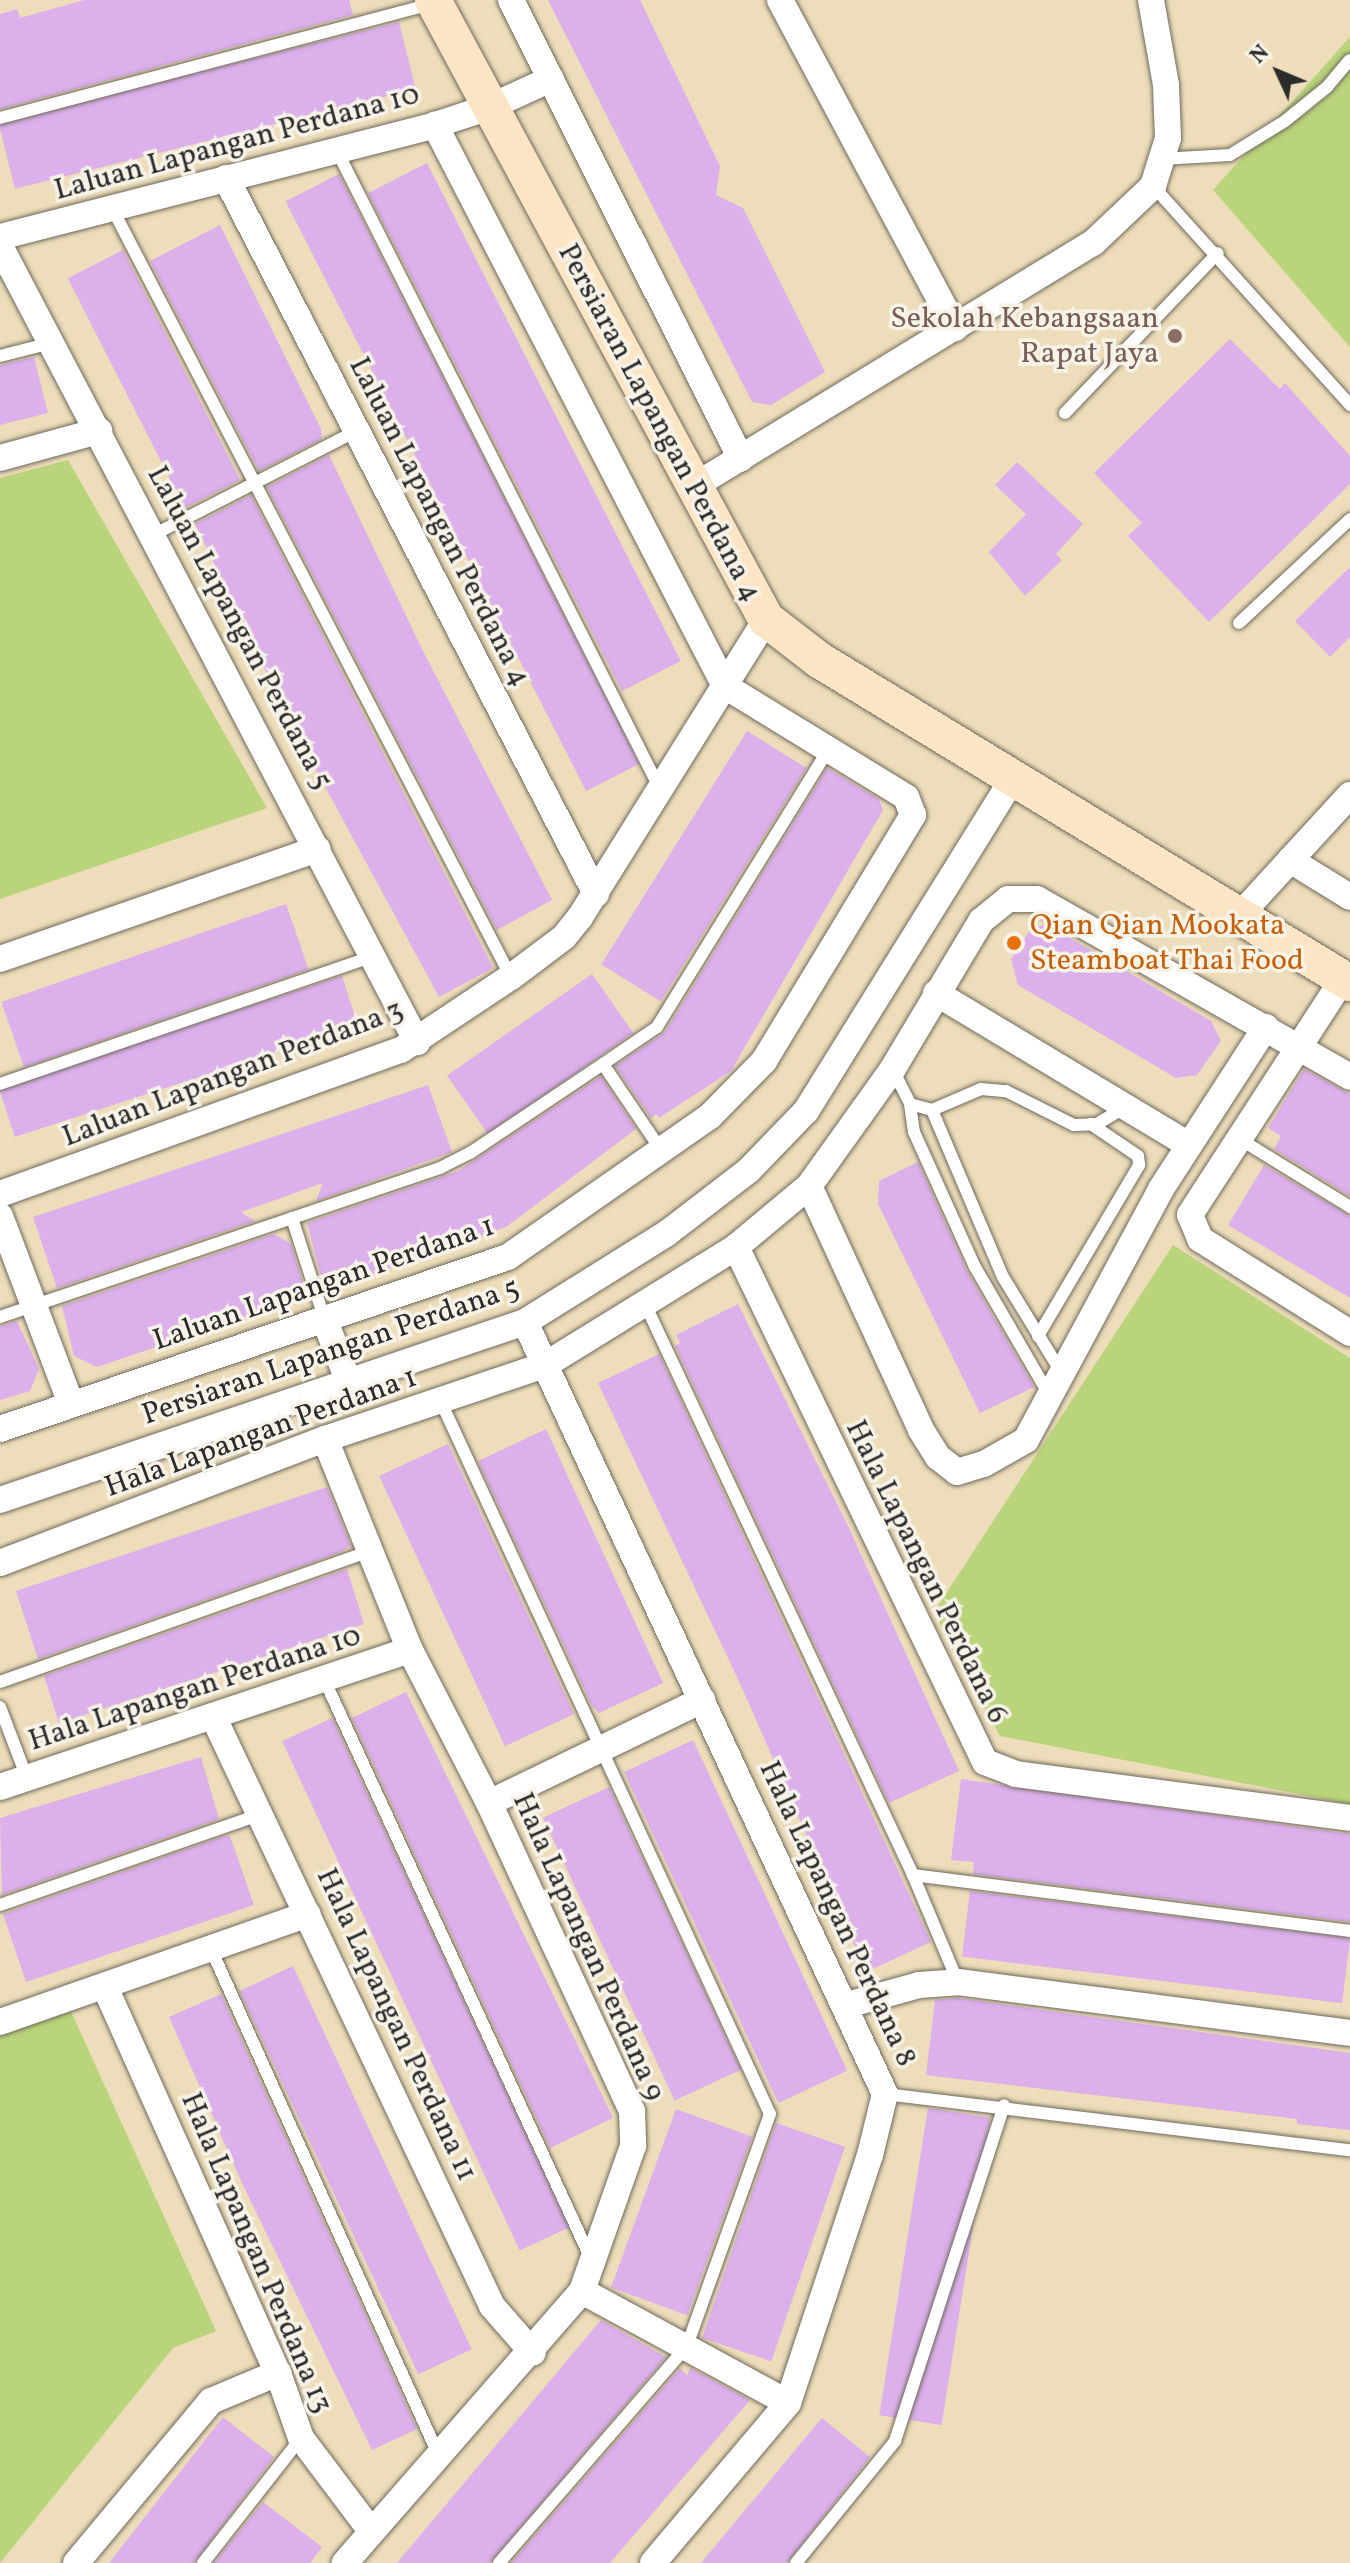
<!DOCTYPE html>
<style>
body{margin:0}
#map{position:relative;width:1350px;height:2563px;overflow:hidden;background:#edddba;font-family:Vollkorn,serif}
div>[style]{position:absolute}
[style*='--x']{left:calc(var(--x)*1px);top:calc(var(--y)*1px);width:calc(var(--w)*1px);rotate:calc(var(--a)*1deg)}
.green>*{inset:0;background:#b9d47a}
.building>*{inset:0;background:#dcb0eb;transform-origin:0 0}
.roads{filter:drop-shadow(0 0 2px #6f695d) drop-shadow(0 0 2px #6f695d)}
.lane>*{height:12px;margin:-6px;padding:0 6px;transform-origin:6px;border-radius:6px;background:#fff}
.street>*{height:26px;margin:-13px;padding:0 13px;transform-origin:13px;border-radius:13px;background:#fff}
.secondary>*{height:36px;margin:-18px;padding:0 18px;transform-origin:18px;border-radius:18px;background:#fce5c4}
.dots>*{width:22px;height:22px;translate:-50% -50%;box-sizing:border-box;border:4px solid #f7f3e8;border-radius:50%}
span{translate:-50% -50%;white-space:nowrap;text-align:center;line-height:1.15;-webkit-text-stroke:7px #f7f3e8;paint-order:stroke}
.street-label{font-size:30px;color:#2b2b2b}
.education-label{font-size:30px;color:#785e54}
.right{translate:-100% -50%;text-align:right}
.food-label{font-size:30px;color:#c56008}
.left{translate:0 -50%;text-align:left}
.north{position:absolute;left:1238px;top:32px;width:80px;height:80px;-webkit-text-stroke:6px #f7f3e8;paint-order:stroke;rotate:314deg;font-size:22px;font-weight:700;line-height:32px;text-align:center;color:#2b2b2b}
.north::after{content:'';display:block;margin:auto;width:28px;height:36px;background:#2b2b2b;clip-path:polygon(50% 0,100% 100%,50% 72%,0 100%)}
</style>
<div id="map">
<div class="green">
<i style="clip-path:polygon(1350px 37px,1350px 347px,1213px 190px)"></i>
<i style="clip-path:polygon(68px 460px,267px 808px,0 899px,0 478px)"></i>
<i style="clip-path:polygon(1173px 1245px,1350px 1358px,1350px 1804px,1000px 1736px,934px 1612px)"></i>
<i style="clip-path:polygon(69px 2007px,216px 2331px,173px 2348px,0 2563px,0 2032px)"></i>
</div>
<div class="building">
<i style="clip-path:polygon(84px 0,349px 0,353px 15px,0 109px,0 14px,17px 9px,20px 18px)"></i>
<i style="clip-path:polygon(548px 0,640px 0,720px 166px,716px 195px,743px 208px,825px 372px,771px 405px,752px 402px)"></i>
<i style="left:399px;top:22px;width:69px;height:413px;rotate:76deg"></i>
<i style="left:427px;top:163px;width:559px;height:66px;rotate:63deg"></i>
<i style="left:339px;top:174px;width:662px;height:60px;rotate:63deg"></i>
<i style="clip-path:polygon(220px 225px,321px 429px,322px 439px,259px 471px,150px 261px)"></i>
<i style="left:123px;top:250px;width:258px;height:62px;rotate:63deg"></i>
<i style="clip-path:polygon(1230px 339px,1280px 389px,1285px 383px,1350px 456px,1350px 484px,1209px 622px,1128px 536px,1142px 523px,1094px 473px)"></i>
<i style="clip-path:polygon(34px 357px,48px 413px,0 425px,0 365px)"></i>
<i style="clip-path:polygon(329px 455px,422px 649px,552px 900px,497px 930px,267px 487px)"></i>
<i style="clip-path:polygon(1017px 462px,1083px 524px,1056px 554px,1062px 560px,1025px 596px,989px 552px,1026px 514px,995px 485px)"></i>
<i style="clip-path:polygon(251px 495px,493px 968px,439px 997px,289px 720px,195px 524px)"></i>
<i style="clip-path:polygon(1350px 567px,1350px 637px,1330px 657px,1295px 621px)"></i>
<i style="left:747px;top:731px;width:70px;height:275px;rotate:32deg"></i>
<i style="clip-path:polygon(827px 768px,879px 799px,883px 810px,731px 1071px,659px 1118px,656px 1114px,651px 1118px,615px 1066px,665px 1032px)"></i>
<i style="left:286px;top:904px;width:69px;height:301px;rotate:71deg"></i>
<i style="clip-path:polygon(1048px 925px,1211px 1021px,1221px 1041px,1197px 1075px,1176px 1078px,1018px 985px,1011px 959px,1032px 927px)"></i>
<i style="left:592px;top:974px;width:72px;height:177px;rotate:55deg"></i>
<i style="left:342px;top:976px;width:52px;height:361px;rotate:72deg"></i>
<i style="clip-path:polygon(1304px 1069px,1350px 1094px,1350px 1196px,1274px 1149px,1281px 1136px,1268px 1128px)"></i>
<i style="clip-path:polygon(601px 1076px,636px 1129px,506px 1227px,325px 1291px,307px 1223px,458px 1171px)"></i>
<i style="clip-path:polygon(428px 1085px,452px 1152px,316px 1201px,323px 1183px,241px 1212px,255px 1221px,57px 1288px,33px 1217px)"></i>
<i style="clip-path:polygon(918px 1162px,967px 1271px,1034px 1387px,980px 1413px,878px 1204px,879px 1181px)"></i>
<i style="clip-path:polygon(1264px 1165px,1350px 1216px,1350px 1298px,1228px 1225px)"></i>
<i style="clip-path:polygon(274px 1234px,291px 1244px,307px 1296px,97px 1367px,74px 1356px,62px 1306px)"></i>
<i style="clip-path:polygon(738px 1304px,849px 1528px,959px 1771px,889px 1803px,675px 1346px,680px 1343px,676px 1335px)"></i>
<i style="clip-path:polygon(17px 1321px,39px 1369px,30px 1391px,0 1400px,0 1326px)"></i>
<i style="clip-path:polygon(659px 1354px,931px 1942px,866px 1972px,743px 1690px,598px 1383px)"></i>
<i style="clip-path:polygon(546px 1429px,663px 1683px,599px 1713px,592px 1706px,478px 1461px)"></i>
<i style="left:448px;top:1444px;width:298px;height:76px;rotate:65deg"></i>
<i style="clip-path:polygon(327px 1487px,351px 1546px,341px 1552px,38px 1659px,16px 1591px)"></i>
<i style="clip-path:polygon(347px 1569px,364px 1624px,59px 1723px,44px 1676px)"></i>
<i style="clip-path:polygon(406px 1692px,613px 2118px,550px 2148px,352px 1718px)"></i>
<i style="left:332px;top:1718px;width:562px;height:55px;rotate:65deg"></i>
<i style="left:693px;top:1740px;width:365px;height:76px;rotate:65deg"></i>
<i style="clip-path:polygon(201px 1757px,219px 1819px,2px 1895px,0 1818px)"></i>
<i style="clip-path:polygon(961px 1779px,1350px 1834px,1350px 1922px,973px 1874px,974px 1862px,951px 1860px)"></i>
<i style="left:609px;top:1787px;width:312px;height:73px;rotate:65deg"></i>
<i style="clip-path:polygon(224px 1836px,230px 1836px,254px 1905px,26px 1982px,3px 1914px)"></i>
<i style="left:970px;top:1891px;width:383px;height:66px;rotate:7deg"></i>
<i style="left:293px;top:1966px;width:423px;height:59px;rotate:65deg"></i>
<i style="clip-path:polygon(221px 1994px,417px 2429px,372px 2450px,242px 2183px,169px 2017px)"></i>
<i style="clip-path:polygon(958px 1998px,1350px 2053px,1350px 2130px,1297px 2124px,1297px 2119px,926px 2075px,935px 2000px)"></i>
<i style="left:928px;top:2108px;width:63px;height:311px;rotate:9deg"></i>
<i style="left:676px;top:2109px;width:81px;height:190px;rotate:20deg"></i>
<i style="left:776px;top:2123px;width:73px;height:227px;rotate:19deg"></i>
<i style="clip-path:polygon(601px 2320px,666px 2357px,490px 2563px,397px 2563px)"></i>
<i style="clip-path:polygon(680px 2368px,687px 2375px,690px 2368px,750px 2400px,610px 2563px,511px 2563px)"></i>
<i style="clip-path:polygon(223px 2417px,274px 2457px,194px 2563px,109px 2563px)"></i>
<i style="clip-path:polygon(822px 2418px,870px 2457px,787px 2563px,701px 2563px)"></i>
<i style="clip-path:polygon(263px 2502px,322px 2547px,310px 2563px,214px 2563px)"></i>
</div>
<div class="roads">
<div class="lane">
<i style="--x:0;--y:118;--w:445;--a:-14.8"></i>
<i style="--x:337;--y:151;--w:713;--a:63.15"></i>
<i style="--x:1161;--y:159;--w:69;--a:-3.3"></i>
<i style="--x:1230;--y:155;--w:65;--a:-31.7"></i>
<i style="--x:1285;--y:121;--w:54;--a:-39"></i>
<i style="--x:1327;--y:87;--w:35;--a:-50"></i>
<i style="--x:1153;--y:186;--w:295;--a:48"></i>
<i style="--x:112;--y:208;--w:866;--a:62.58"></i>
<i style="--x:0;--y:356;--w:53;--a:-14.3"></i>
<i style="--x:1065;--y:413;--w:221;--a:-46.3"></i>
<i style="--x:155;--y:534;--w:226;--a:-27.1"></i>
<i style="--x:1239;--y:623;--w:152;--a:-43.1"></i>
<i style="--x:603;--y:1064;--w:104;--a:56"></i>
<i style="--x:893;--y:1070;--w:38;--a:63"></i>
<i style="--x:910;--y:1104;--w:28;--a:82"></i>
<i style="--x:914;--y:1132;--w:148;--a:65.7"></i>
<i style="--x:975;--y:1267;--w:146;--a:59.9"></i>
<i style="--x:0;--y:1084;--w:392;--a:-18.9"></i>
<i style="--x:910;--y:1104;--w:23;--a:15"></i>
<i style="--x:932;--y:1110;--w:53;--a:-23.2"></i>
<i style="--x:981;--y:1089;--w:25;--a:5"></i>
<i style="--x:1006;--y:1091;--w:76;--a:26.6"></i>
<i style="--x:1074;--y:1125;--w:23;--a:-2"></i>
<i style="--x:1097;--y:1124;--w:33;--a:-31"></i>
<i style="--x:932;--y:1110;--w:181;--a:67"></i>
<i style="--x:1003;--y:1277;--w:111;--a:58.6"></i>
<i style="--x:1238;--y:1138;--w:132;--a:31.6"></i>
<i style="--x:292;--y:1218;--w:108;--a:72.2"></i>
<i style="--x:646;--y:1306;--w:629;--a:64.86"></i>
<i style="--x:913;--y:1875;--w:441;--a:7.3"></i>
<i style="--x:0;--y:1317;--w:465;--a:-18.7"></i>
<i style="--x:440;--y:1168;--w:34;--a:-27"></i>
<i style="--x:470;--y:1153;--w:160;--a:-33.8"></i>
<i style="--x:603;--y:1064;--w:65;--a:-34.4"></i>
<i style="--x:657;--y:1027;--w:328;--a:-58.3"></i>
<i style="--x:1038;--y:1336;--w:199;--a:-59.4"></i>
<i style="--x:1139;--y:1165;--w:9;--a:-96"></i>
<i style="--x:1138;--y:1156;--w:57;--a:-145.8"></i>
<i style="--x:441;--y:1402;--w:784;--a:65.2"></i>
<i style="--x:770;--y:2114;--w:246;--a:109.7"></i>
<i style="--x:687;--y:2346;--w:287;--a:130.9"></i>
<i style="--x:324;--y:1679;--w:639;--a:65.28"></i>
<i style="--x:0;--y:1682;--w:390;--a:-19.5"></i>
<i style="--x:0;--y:1707;--w:76;--a:69.2"></i>
<i style="--x:913;--y:1875;--w:116;--a:67.2"></i>
<i style="--x:0;--y:1905;--w:276;--a:-19.2"></i>
<i style="--x:211;--y:1949;--w:556;--a:65.79"></i>
<i style="--x:885;--y:2094;--w:468;--a:6.9"></i>
<i style="--x:203;--y:2563;--w:159;--a:-51.9"></i>
<i style="--x:796;--y:2563;--w:157;--a:-50.9"></i>
<i style="--x:895;--y:2441;--w:353;--a:-72"></i>
</div>
<div class="street">
<i style="--x:511;--y:0;--w:513;--a:63.39"></i>
<i style="--x:780;--y:0;--w:372;--a:61.9"></i>
<i style="--x:226;--y:178;--w:806;--a:62.67"></i>
<i style="--x:0;--y:237;--w:449;--a:-14.4"></i>
<i style="--x:435;--y:125;--w:58;--a:-18.1"></i>
<i style="--x:490;--y:107;--w:67;--a:-24.7"></i>
<i style="--x:0;--y:246;--w:899;--a:62.35"></i>
<i style="--x:0;--y:458;--w:103;--a:-15.3"></i>
<i style="--x:691;--y:488;--w:471;--a:-31.4"></i>
<i style="--x:1093;--y:243;--w:83;--a:-43.5"></i>
<i style="--x:1153;--y:186;--w:50;--a:-72.6"></i>
<i style="--x:1168;--y:138;--w:53;--a:-92.2"></i>
<i style="--x:1166;--y:85;--w:86;--a:-100"></i>
<i style="--x:1290;--y:860;--w:70;--a:31.7"></i>
<i style="--x:1239;--y:916;--w:164;--a:-47.5"></i>
<i style="--x:0;--y:959;--w:336;--a:-19.1"></i>
<i style="--x:1343;--y:979;--w:281;--a:123"></i>
<i style="--x:1190;--y:1215;--w:26;--a:67"></i>
<i style="--x:1200;--y:1239;--w:177;--a:32.1"></i>
<i style="--x:936;--y:993;--w:293;--a:31"></i>
<i style="--x:809;--y:1186;--w:268;--a:65.3"></i>
<i style="--x:921;--y:1430;--w:32;--a:58"></i>
<i style="--x:938;--y:1457;--w:24;--a:38"></i>
<i style="--x:957;--y:1472;--w:28;--a:-17"></i>
<i style="--x:984;--y:1464;--w:48;--a:-29.7"></i>
<i style="--x:1026;--y:1440;--w:285;--a:-61.7"></i>
<i style="--x:1161;--y:1189;--w:193;--a:-57.1"></i>
<i style="--x:0;--y:1194;--w:426;--a:-19.8"></i>
<i style="--x:401;--y:1050;--w:132;--a:-33.6"></i>
<i style="--x:511;--y:977;--w:66;--a:-37"></i>
<i style="--x:564;--y:937;--w:26;--a:-51"></i>
<i style="--x:580;--y:917;--w:351;--a:-58"></i>
<i style="--x:0;--y:1216;--w:201;--a:69.3"></i>
<i style="--x:736;--y:1247;--w:572;--a:64.2"></i>
<i style="--x:985;--y:1762;--w:33;--a:21"></i>
<i style="--x:1016;--y:1774;--w:337;--a:7.5"></i>
<i style="--x:325;--y:1321;--w:66;--a:68.8"></i>
<i style="--x:525;--y:1322;--w:852;--a:65"></i>
<i style="--x:885;--y:2094;--w:63;--a:103.8"></i>
<i style="--x:870;--y:2155;--w:261;--a:108.3"></i>
<i style="--x:788;--y:2403;--w:209;--a:130.2"></i>
<i style="--x:0;--y:1429;--w:536;--a:-18.71"></i>
<i style="--x:508;--y:1257;--w:246;--a:-34.9"></i>
<i style="--x:710;--y:1116;--w:77;--a:-45.5"></i>
<i style="--x:764;--y:1061;--w:288;--a:-58.8"></i>
<i style="--x:913;--y:815;--w:19;--a:-111"></i>
<i style="--x:906;--y:797;--w:212;--a:-148.5"></i>
<i style="--x:725;--y:686;--w:632;--a:-117.34"></i>
<i style="--x:325;--y:1439;--w:227;--a:68.1"></i>
<i style="--x:410;--y:1650;--w:172;--a:62.7"></i>
<i style="--x:489;--y:1803;--w:340;--a:65.1"></i>
<i style="--x:632;--y:2111;--w:35;--a:88"></i>
<i style="--x:633;--y:2146;--w:154;--a:109.4"></i>
<i style="--x:582;--y:2291;--w:361;--a:131.1"></i>
<i style="--x:0;--y:1500;--w:554;--a:-18.73"></i>
<i style="--x:525;--y:1322;--w:166;--a:-32"></i>
<i style="--x:666;--y:1234;--w:105;--a:-37.6"></i>
<i style="--x:749;--y:1170;--w:82;--a:-46"></i>
<i style="--x:806;--y:1111;--w:392;--a:-58.1"></i>
<i style="--x:0;--y:1563;--w:348;--a:-20.9"></i>
<i style="--x:325;--y:1439;--w:232;--a:-18.6"></i>
<i style="--x:545;--y:1365;--w:225;--a:-31.7"></i>
<i style="--x:736;--y:1247;--w:95;--a:-39.9"></i>
<i style="--x:809;--y:1186;--w:143;--a:-54.4"></i>
<i style="--x:892;--y:1070;--w:174;--a:-59.1"></i>
<i style="--x:981;--y:921;--w:35;--a:-39"></i>
<i style="--x:1008;--y:899;--w:29;--a:0"></i>
<i style="--x:1037;--y:899;--w:360;--a:29.6"></i>
<i style="--x:213;--y:1716;--w:653;--a:64.69"></i>
<i style="--x:492;--y:2306;--w:62;--a:48.9"></i>
<i style="--x:0;--y:1787;--w:432;--a:-18.5"></i>
<i style="--x:489;--y:1803;--w:237;--a:-25.8"></i>
<i style="--x:105;--y:1987;--w:423;--a:65.9"></i>
<i style="--x:278;--y:2373;--w:69;--a:70.5"></i>
<i style="--x:301;--y:2438;--w:116;--a:53"></i>
<i style="--x:847;--y:2005;--w:75;--a:-15.5"></i>
<i style="--x:919;--y:1985;--w:39;--a:-4"></i>
<i style="--x:958;--y:1982;--w:395;--a:7.4"></i>
<i style="--x:0;--y:2022;--w:326;--a:-19.3"></i>
<i style="--x:582;--y:2291;--w:234;--a:28.5"></i>
<i style="--x:76;--y:2563;--w:211;--a:-50.2"></i>
<i style="--x:211;--y:2401;--w:73;--a:-22.7"></i>
</div>
<div class="secondary">
<i style="--x:433;--y:0;--w:703;--a:61.72"></i>
<i style="--x:766;--y:619;--w:67;--a:37.7"></i>
<i style="--x:819;--y:660;--w:622;--a:31.31"></i>
</div>
</div>
<div class="dots">
<i style="left:1175px;top:336px;background:#8d6e63"></i>
<i style="left:1014px;top:943px;background:#e8710a"></i>
</div>
<div class="street-label">
<span style="left:237px;top:143px;rotate:-15deg">Laluan Lapangan Perdana 10</span>
<span style="left:659px;top:423px;rotate:62deg">Persiaran Lapangan Perdana 4</span>
<span style="left:439px;top:522px;rotate:63deg">Laluan Lapangan Perdana 4</span>
<span style="left:239px;top:628px;rotate:62deg">Laluan Lapangan Perdana 5</span>
<span style="left:233px;top:1074px;rotate:-21deg">Laluan Lapangan Perdana 3</span>
<span style="left:324px;top:1284px;rotate:-19deg">Laluan Lapangan Perdana 1</span>
<span style="left:331px;top:1352px;rotate:-19deg">Persiaran Lapangan Perdana 5</span>
<span style="left:261px;top:1433px;rotate:-20deg">Hala Lapangan Perdana 1</span>
<span style="left:926px;top:1572px;rotate:64deg">Hala Lapangan Perdana 6</span>
<span style="left:195px;top:1689px;rotate:-18deg">Hala Lapangan Perdana 10</span>
<span style="left:837px;top:1914px;rotate:65deg">Hala Lapangan Perdana 8</span>
<span style="left:588px;top:1947px;rotate:66deg">Hala Lapangan Perdana 9</span>
<span style="left:396px;top:2025px;rotate:65deg">Hala Lapangan Perdana 11</span>
<span style="left:256px;top:2253px;rotate:67deg">Hala Lapangan Perdana 13</span>
</div>
<div class="education-label">
<span class="right" style="left:1159px;top:336px">Sekolah Kebangsaan<br>Rapat Jaya</span>
</div>
<div class="food-label">
<span class="left" style="left:1030px;top:943px">Qian Qian Mookata<br>Steamboat Thai Food</span>
</div>
<div class="north">N</div>
</div>
